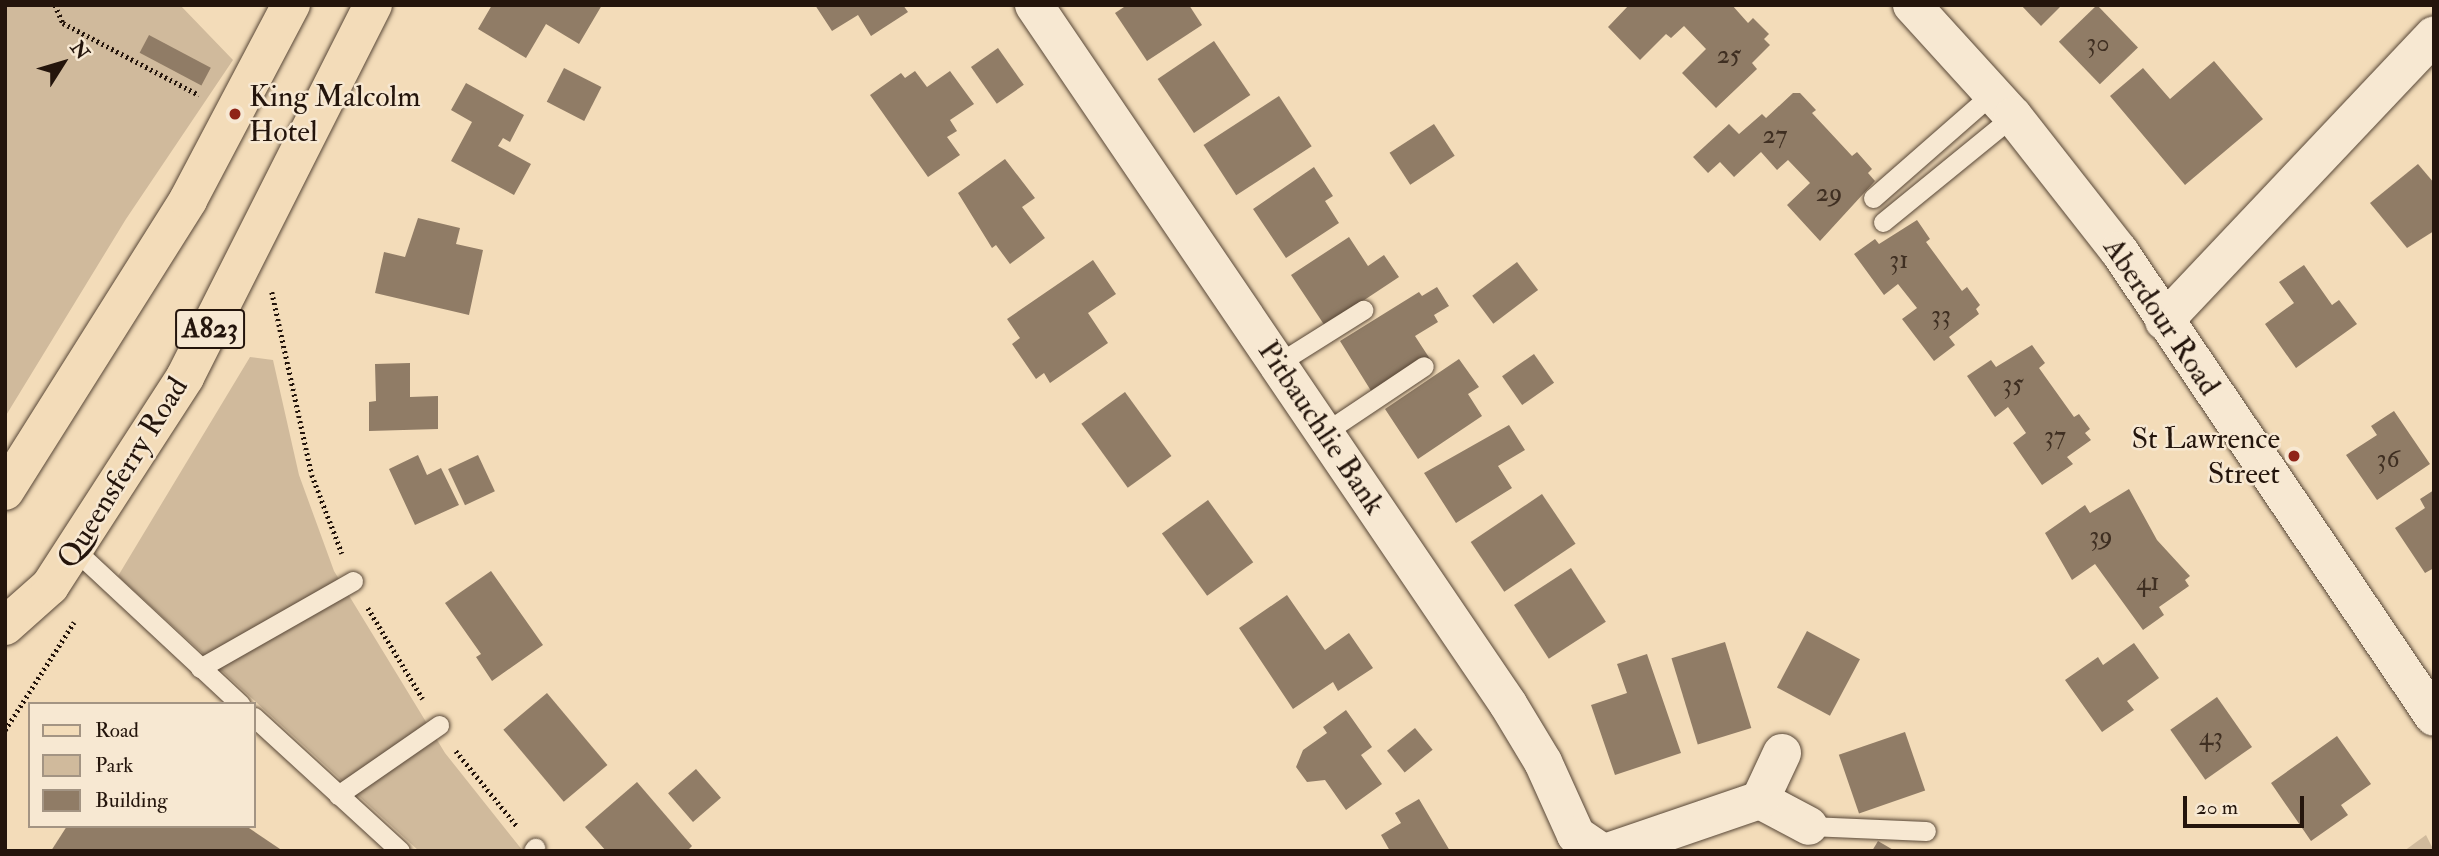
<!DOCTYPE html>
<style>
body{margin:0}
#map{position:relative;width:2439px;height:856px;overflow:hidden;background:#f3dcb9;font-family:"IM FELL Double Pica",serif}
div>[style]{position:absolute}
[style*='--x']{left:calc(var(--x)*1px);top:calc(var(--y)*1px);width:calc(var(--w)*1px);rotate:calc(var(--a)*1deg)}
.green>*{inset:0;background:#d0ba9c}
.building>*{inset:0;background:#907c66;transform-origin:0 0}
.path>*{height:4.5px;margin-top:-2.25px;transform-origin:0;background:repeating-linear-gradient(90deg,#24150c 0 2px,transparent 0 5.5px)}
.roads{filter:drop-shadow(0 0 2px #584737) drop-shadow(0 0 2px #584737)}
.service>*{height:19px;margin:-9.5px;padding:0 9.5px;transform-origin:9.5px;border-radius:9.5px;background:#f7e8d2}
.minor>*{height:38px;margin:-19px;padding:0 19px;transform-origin:19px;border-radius:19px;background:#f7e8d2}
.secondary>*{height:38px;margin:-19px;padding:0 19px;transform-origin:19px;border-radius:19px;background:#f7e8d2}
.primary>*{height:38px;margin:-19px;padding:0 19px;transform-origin:19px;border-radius:19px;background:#f3dcb9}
.dots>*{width:19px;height:19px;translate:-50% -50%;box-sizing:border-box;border:4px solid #f7e8d2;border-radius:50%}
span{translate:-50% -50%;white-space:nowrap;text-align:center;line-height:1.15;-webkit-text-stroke:5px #f7e8d2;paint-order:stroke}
.number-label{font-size:26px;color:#3f2f22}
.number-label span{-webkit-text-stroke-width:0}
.shield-label span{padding:2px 5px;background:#f7e8d2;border:2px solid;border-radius:5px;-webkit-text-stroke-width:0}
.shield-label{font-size:28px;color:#24150c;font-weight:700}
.poi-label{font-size:30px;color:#24150c}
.left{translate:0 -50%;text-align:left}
.right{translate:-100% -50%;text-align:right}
.street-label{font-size:30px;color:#24150c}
.frame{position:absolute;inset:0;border:7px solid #24150c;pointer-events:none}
.legend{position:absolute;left:28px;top:702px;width:228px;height:126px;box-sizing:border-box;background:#f7e8d2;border:2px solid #a39483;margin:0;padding:9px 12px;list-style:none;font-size:21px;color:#24150c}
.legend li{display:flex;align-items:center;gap:14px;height:35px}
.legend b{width:35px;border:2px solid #a39483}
.north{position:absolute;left:28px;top:28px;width:70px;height:70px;-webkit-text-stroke:5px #f7e8d2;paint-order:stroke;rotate:53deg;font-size:19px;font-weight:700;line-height:28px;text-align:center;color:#24150c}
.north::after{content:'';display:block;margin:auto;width:24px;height:32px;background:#24150c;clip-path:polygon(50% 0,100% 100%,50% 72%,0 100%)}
.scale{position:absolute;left:2183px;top:796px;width:121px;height:32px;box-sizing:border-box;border:4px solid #24150c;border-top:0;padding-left:9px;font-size:21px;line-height:24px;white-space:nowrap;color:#24150c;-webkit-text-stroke:5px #f7e8d2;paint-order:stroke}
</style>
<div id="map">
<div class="green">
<i style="clip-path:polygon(5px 5px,180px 5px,233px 60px,126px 219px,5px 417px)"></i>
<i style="clip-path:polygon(250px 357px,273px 360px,299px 475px,334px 571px,445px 753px,523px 851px,419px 851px,118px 576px)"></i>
<i style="clip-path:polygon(2426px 835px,2434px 851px,2404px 851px)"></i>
</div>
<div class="building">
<i style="clip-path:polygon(492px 5px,602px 5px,579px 44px,546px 24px,526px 58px,478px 29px)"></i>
<i style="clip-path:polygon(815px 5px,903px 5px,908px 12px,871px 36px,858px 15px,832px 31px)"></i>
<i style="clip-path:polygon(1127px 5px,1189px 5px,1202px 25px,1147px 61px,1115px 13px)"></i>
<i style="clip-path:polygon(1629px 5px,1732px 5px,1748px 23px,1753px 18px,1769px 34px,1764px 39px,1770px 45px,1752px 63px,1757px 69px,1716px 108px,1682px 73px,1706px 49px,1684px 26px,1671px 38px,1666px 34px,1640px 60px,1608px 27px)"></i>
<i style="clip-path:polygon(2021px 5px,2062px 5px,2041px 26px)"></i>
<i style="left:2097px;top:5px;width:59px;height:53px;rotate:46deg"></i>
<i style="left:149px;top:35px;width:70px;height:20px;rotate:28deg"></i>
<i style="left:1214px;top:41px;width:65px;height:68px;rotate:56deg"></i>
<i style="left:998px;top:48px;width:45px;height:33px;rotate:55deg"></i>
<i style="clip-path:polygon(2214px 61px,2263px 119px,2185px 185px,2110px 96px,2143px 68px,2170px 99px)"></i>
<i style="left:564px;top:68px;width:42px;height:38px;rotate:27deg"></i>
<i style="clip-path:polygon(915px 71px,927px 87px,950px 71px,974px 104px,950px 120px,957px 131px,947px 137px,960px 155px,928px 177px,870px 95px,901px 73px,905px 78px)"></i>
<i style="clip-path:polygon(466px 83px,524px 115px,510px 142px,503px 138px,498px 146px,531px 164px,514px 195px,451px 161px,472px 122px,451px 110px)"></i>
<i style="clip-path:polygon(1793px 93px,1800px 93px,1816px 110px,1812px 113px,1852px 156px,1857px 152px,1872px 169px,1868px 173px,1875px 181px,1820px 241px,1787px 205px,1810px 183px,1788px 160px,1777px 170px,1761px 152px,1734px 177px,1720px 162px,1708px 173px,1693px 157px,1729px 124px,1739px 134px,1762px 114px,1766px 118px)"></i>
<i style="left:1279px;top:96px;width:60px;height:90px;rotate:57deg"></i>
<i style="left:1434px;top:124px;width:38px;height:53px;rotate:57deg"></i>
<i style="clip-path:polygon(1005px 159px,1035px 198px,1022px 207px,1045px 238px,1010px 264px,996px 245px,992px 248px,958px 193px)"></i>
<i style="clip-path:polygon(2418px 164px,2434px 183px,2434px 231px,2407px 248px,2370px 203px)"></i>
<i style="clip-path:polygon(1314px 167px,1333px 196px,1325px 201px,1339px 223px,1286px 258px,1253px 209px)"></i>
<i style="clip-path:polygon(418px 218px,460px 228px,456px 244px,483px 250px,469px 315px,375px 293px,384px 252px,405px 257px)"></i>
<i style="clip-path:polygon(1917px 220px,1930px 239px,1926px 242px,1962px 291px,1967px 287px,1980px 305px,1976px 309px,1979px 314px,1949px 337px,1955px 345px,1934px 361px,1902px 319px,1917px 308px,1898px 284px,1884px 295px,1854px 254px,1875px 239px,1879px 244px)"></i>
<i style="clip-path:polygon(1349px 237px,1368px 266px,1384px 255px,1399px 277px,1325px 326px,1291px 275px)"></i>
<i style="clip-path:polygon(1093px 260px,1116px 294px,1088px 313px,1108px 343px,1050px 383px,1044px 373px,1036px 379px,1012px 344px,1020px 338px,1007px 319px)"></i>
<i style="left:1517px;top:262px;width:35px;height:56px;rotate:53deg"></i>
<i style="clip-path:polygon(2304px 265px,2332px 305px,2339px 300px,2357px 324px,2296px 368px,2265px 324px,2294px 303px,2279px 282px)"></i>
<i style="clip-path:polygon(1437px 287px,1449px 306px,1434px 315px,1438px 322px,1415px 336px,1430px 359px,1373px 394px,1340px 341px,1419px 292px,1422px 296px)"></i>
<i style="clip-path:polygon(2032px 345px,2045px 363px,2039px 368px,2074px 417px,2079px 414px,2090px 429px,2085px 433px,2091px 440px,2067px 457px,2073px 464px,2042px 485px,2013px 443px,2026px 433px,2008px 407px,1995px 417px,1967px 376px,1991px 360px,1996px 367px)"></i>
<i style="left:1534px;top:354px;width:35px;height:39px;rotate:55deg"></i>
<i style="clip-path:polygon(1459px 359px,1479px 387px,1468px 394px,1482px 416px,1418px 459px,1385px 409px)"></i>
<i style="clip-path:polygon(410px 363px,410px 397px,438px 396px,438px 429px,369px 431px,369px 402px,376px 401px,375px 364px)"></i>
<i style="left:1125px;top:392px;width:79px;height:54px;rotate:54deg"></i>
<i style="clip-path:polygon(2394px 411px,2430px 464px,2377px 500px,2346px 455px,2377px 435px,2371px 426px)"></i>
<i style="clip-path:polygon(1509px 425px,1525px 450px,1498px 466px,1512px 488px,1456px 523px,1424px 473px)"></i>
<i style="clip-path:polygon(418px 455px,427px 475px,441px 468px,459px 505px,415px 525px,389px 469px)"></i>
<i style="left:478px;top:455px;width:40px;height:33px;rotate:65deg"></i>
<i style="clip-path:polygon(2129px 489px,2157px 540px,2190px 576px,2185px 580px,2189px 586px,2159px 607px,2164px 615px,2143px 630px,2095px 564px,2072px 580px,2045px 533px,2085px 505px,2090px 513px)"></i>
<i style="clip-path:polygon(2434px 490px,2434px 568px,2425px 573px,2395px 528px,2425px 508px,2420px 499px)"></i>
<i style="left:1542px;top:494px;width:60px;height:86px;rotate:56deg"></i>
<i style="left:1208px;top:500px;width:77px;height:57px;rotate:54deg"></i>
<i style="left:1571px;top:568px;width:64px;height:68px;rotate:57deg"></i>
<i style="clip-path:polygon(491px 571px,543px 645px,492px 681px,476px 657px,481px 654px,445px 603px)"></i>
<i style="clip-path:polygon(1287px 595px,1325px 650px,1349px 633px,1373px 668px,1338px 691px,1333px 682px,1293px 709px,1239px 628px)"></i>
<i style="left:1807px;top:631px;width:60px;height:64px;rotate:28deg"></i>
<i style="left:1725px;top:642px;width:90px;height:56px;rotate:73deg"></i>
<i style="clip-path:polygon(2134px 643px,2159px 678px,2127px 701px,2134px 710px,2102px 732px,2065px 680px,2098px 657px,2103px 665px)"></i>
<i style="clip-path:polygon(1647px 654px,1681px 753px,1615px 775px,1591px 705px,1627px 693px,1617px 664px)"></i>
<i style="left:547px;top:693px;width:94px;height:57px;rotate:50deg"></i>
<i style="left:2217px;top:697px;width:61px;height:57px;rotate:55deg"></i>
<i style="clip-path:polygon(1346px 710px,1372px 747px,1361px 755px,1382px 784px,1346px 810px,1325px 780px,1307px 782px,1296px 767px,1303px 750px,1327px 733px,1323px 727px)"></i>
<i style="left:1415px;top:728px;width:28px;height:36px;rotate:51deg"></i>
<i style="left:1905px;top:732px;width:62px;height:70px;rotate:71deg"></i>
<i style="clip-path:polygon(2337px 736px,2371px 784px,2341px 805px,2348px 815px,2311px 841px,2271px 783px)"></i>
<i style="left:696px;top:769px;width:38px;height:37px;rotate:49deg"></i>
<i style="clip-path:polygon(637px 782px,692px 846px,687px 851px,606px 851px,585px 827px)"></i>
<i style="clip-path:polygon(1419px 799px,1450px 851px,1390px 851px,1381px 835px,1401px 823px,1395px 813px)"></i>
<i style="clip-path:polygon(67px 826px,246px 826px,283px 851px,51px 851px)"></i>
<i style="clip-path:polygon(1878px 841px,1895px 851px,1872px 851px)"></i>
</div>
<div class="path">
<i style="--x:55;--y:5;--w:20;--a:66"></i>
<i style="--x:63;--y:23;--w:154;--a:27.9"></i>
<i style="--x:272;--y:292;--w:187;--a:77.7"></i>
<i style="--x:312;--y:475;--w:84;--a:69"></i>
<i style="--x:368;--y:608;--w:106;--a:58.9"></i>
<i style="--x:5;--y:730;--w:128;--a:-57.4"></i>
<i style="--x:456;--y:751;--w:97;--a:50.9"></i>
</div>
<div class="roads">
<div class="service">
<i style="--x:1873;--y:198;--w:159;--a:-41.2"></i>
<i style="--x:1883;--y:222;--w:168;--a:-39.2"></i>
<i style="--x:1277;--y:364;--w:102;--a:-32.1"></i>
<i style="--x:1324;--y:433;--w:120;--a:-33.8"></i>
<i style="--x:75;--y:550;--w:226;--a:43"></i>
<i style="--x:200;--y:668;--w:176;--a:-29.6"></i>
<i style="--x:254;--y:717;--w:198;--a:42.5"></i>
<i style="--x:338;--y:795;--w:123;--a:-34.7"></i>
<i style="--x:1809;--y:826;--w:117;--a:2.4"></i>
<i style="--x:533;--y:851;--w:4;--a:-56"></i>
</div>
<div class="minor">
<i style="--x:1034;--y:5;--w:845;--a:55.86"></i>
<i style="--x:1508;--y:704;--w:68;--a:58.9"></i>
<i style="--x:1543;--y:762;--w:80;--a:65.7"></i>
<i style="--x:1576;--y:835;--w:29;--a:34"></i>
<i style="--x:2164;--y:321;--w:393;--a:-46.6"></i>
<i style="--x:1760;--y:800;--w:55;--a:28"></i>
<i style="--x:1611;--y:851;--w:157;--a:-18.9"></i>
<i style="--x:1760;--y:800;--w:52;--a:-64.9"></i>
</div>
<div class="secondary">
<i style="--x:1912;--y:5;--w:150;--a:47.7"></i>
<i style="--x:2013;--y:116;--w:172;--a:51.9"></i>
<i style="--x:2119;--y:251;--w:562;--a:55.94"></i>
</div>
<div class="primary">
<i style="--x:5;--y:491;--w:344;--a:-57.8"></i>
<i style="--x:188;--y:200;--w:221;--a:-62.2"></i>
<i style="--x:5;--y:626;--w:60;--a:-41.6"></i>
<i style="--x:50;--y:586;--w:249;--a:-57.1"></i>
<i style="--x:185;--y:377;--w:417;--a:-63.2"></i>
</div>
</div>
<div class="dots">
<i style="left:235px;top:114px;background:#8f2418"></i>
<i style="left:2294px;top:456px;background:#8f2418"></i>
</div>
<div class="number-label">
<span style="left:2098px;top:44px">30</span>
<span style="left:1729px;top:56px">25</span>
<span style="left:1775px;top:136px">27</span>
<span style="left:1829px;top:194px">29</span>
<span style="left:1899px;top:261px">31</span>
<span style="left:1941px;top:316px">33</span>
<span style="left:2013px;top:385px">35</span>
<span style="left:2055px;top:437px">37</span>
<span style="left:2388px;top:460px">36</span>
<span style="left:2101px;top:537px">39</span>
<span style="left:2148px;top:583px">41</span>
<span style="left:2211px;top:738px">43</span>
</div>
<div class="shield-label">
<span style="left:210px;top:329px">A823</span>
</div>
<div class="poi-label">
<span class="left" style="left:249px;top:114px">King Malcolm<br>Hotel</span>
<span class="right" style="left:2280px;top:456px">St Lawrence<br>Street</span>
</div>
<div class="street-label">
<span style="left:2161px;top:317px;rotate:56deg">Aberdour Road</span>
<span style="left:1321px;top:428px;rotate:56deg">Pitbauchlie Bank</span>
<span style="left:123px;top:473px;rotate:-58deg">Queensferry Road</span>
</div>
<div class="frame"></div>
<ul class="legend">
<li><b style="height:9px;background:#f3dcb9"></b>Road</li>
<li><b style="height:19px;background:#d0ba9c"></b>Park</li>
<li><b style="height:19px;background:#907c66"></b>Building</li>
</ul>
<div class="north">N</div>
<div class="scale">20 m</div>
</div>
